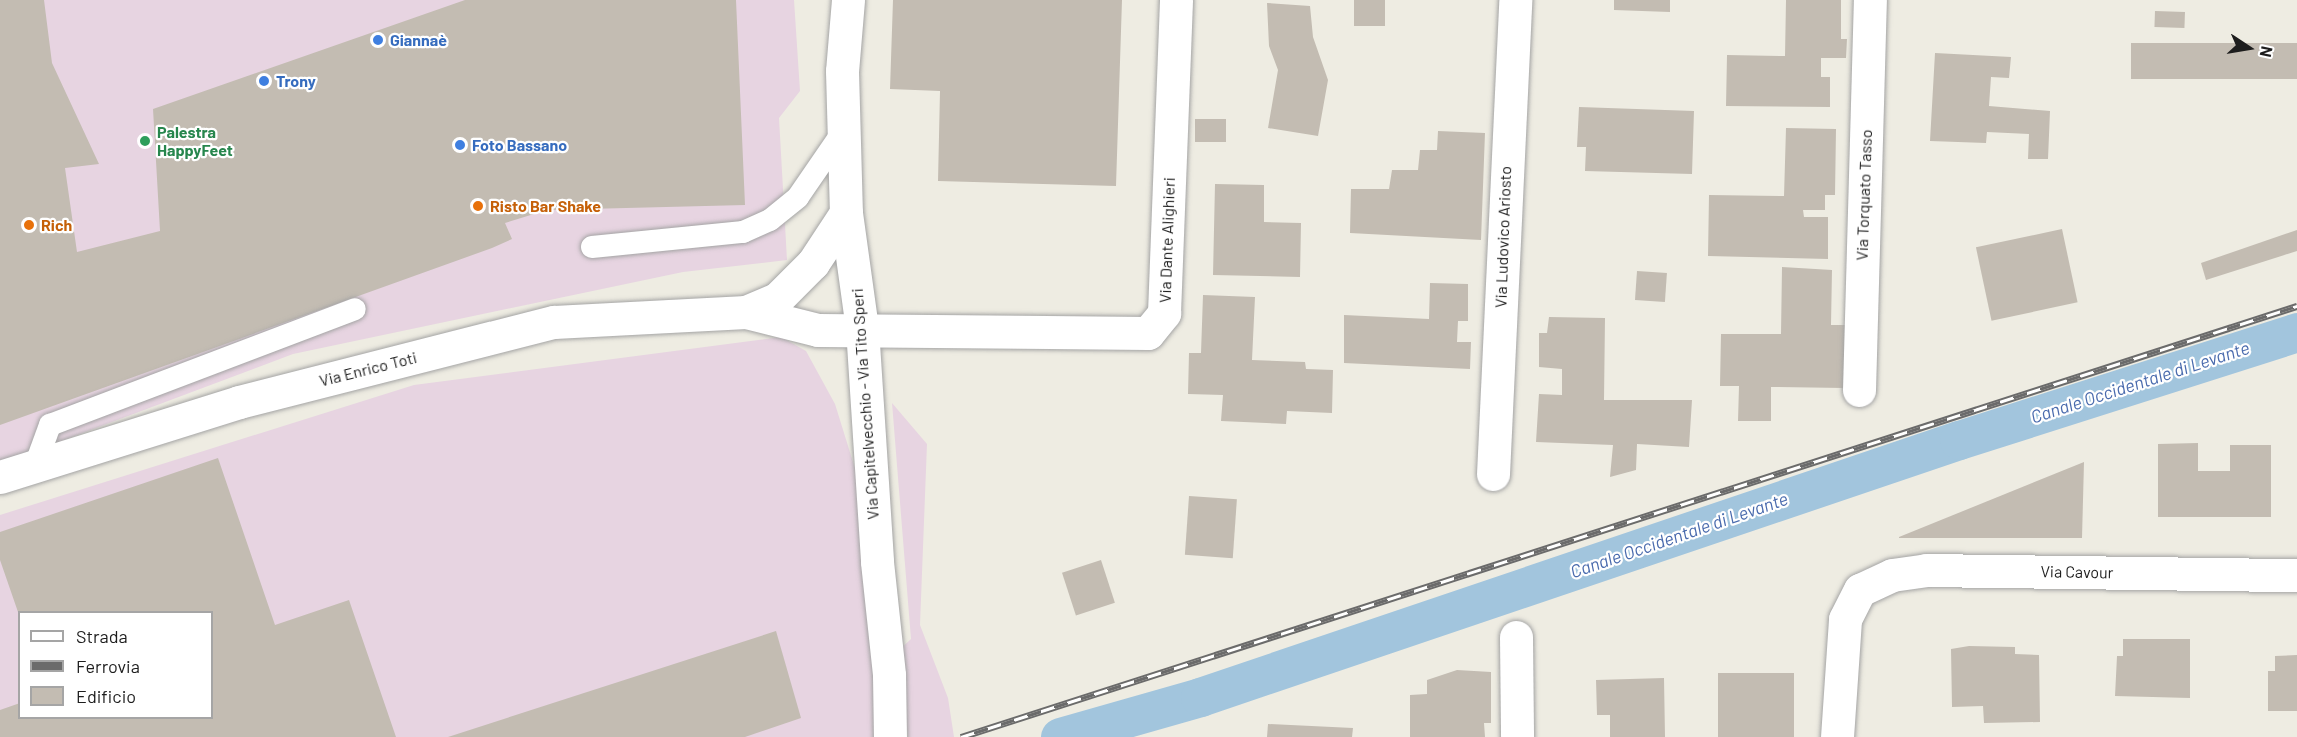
<!DOCTYPE html>
<meta charset="utf-8">
<style>
body{margin:0}
#map{position:relative;width:2297px;height:737px;overflow:hidden;background:#eeece2;font-family:Barlow,sans-serif}
div>[style]{position:absolute}
[style*='--x']{left:calc(var(--x)*1px);top:calc(var(--y)*1px);width:calc(var(--w)*1px);rotate:calc(var(--a)*1deg)}
.industrial>*{inset:0;background:#e7d4e1}
.canal>*{height:39px;margin:-19.5px;padding:0 19.5px;transform-origin:19.5px;border-radius:19.5px;background:#a2c5dd}
.building>*{inset:0;background:#c3bcb2;transform-origin:0 0}
.roads{filter:drop-shadow(0 0 2px #a4a4a4) drop-shadow(0 0 2px #a4a4a4)}
.service>*{height:22px;margin:-11px;padding:0 11px;transform-origin:11px;border-radius:11px;background:#fff}
.minor>*{height:33px;margin:-16.5px;padding:0 16.5px;transform-origin:16.5px;border-radius:16.5px;background:#fff}
.rail>*{height:7px;margin-top:-3.5px;transform-origin:0;background:repeating-linear-gradient(90deg,#fff 0 14px,#6b6b6b 0 28px);box-sizing:border-box;border-block:2px solid #6b6b6b}
.dots>*{width:16px;height:16px;translate:-50% -50%;box-sizing:border-box;border:3px solid #fff;border-radius:50%}
span{translate:-50% -50%;white-space:nowrap;text-align:center;line-height:1.15;-webkit-text-stroke:4.5px #fff;paint-order:stroke}
.shop-label{font-size:16px;color:#366cbe;font-weight:700}
.left{translate:0 -50%;text-align:left}
.leisure-label{font-size:16px;color:#27864d;font-weight:700}
.street-label{font-size:16px;color:#1d1d1d}
.food-label{font-size:16px;color:#c56008;font-weight:700}
.water-label{font-size:18px;color:#496aad;font-style:italic}
.legend{position:absolute;left:18px;top:611px;width:195px;height:108px;box-sizing:border-box;background:#fff;border:2px solid #a5a5a5;margin:0;padding:8px 10px;list-style:none;font-size:18px;color:#1d1d1d}
.legend li{display:flex;align-items:center;gap:12px;height:30px}
.legend b{width:30px;border:2px solid #a5a5a5}
.north{position:absolute;left:2219px;top:18px;width:60px;height:60px;-webkit-text-stroke:4px #fff;paint-order:stroke;rotate:102deg;font-size:16px;font-weight:700;line-height:24px;text-align:center;color:#1d1d1d}
.north::after{content:'';display:block;margin:auto;width:21px;height:27px;background:#1d1d1d;clip-path:polygon(50% 0,100% 100%,50% 72%,0 100%)}
</style>
<div id="map">
<div class="industrial">
<i style="clip-path:polygon(0 0,794px 0,800px 91px,779px 118px,787px 260px,683px 272px,293px 354px,0 464px)"></i>
<i style="clip-path:polygon(evenodd,781px 337px,806px 351px,835px 404px,862px 491px,888px 737px,0 737px,0 515px,414px 385px,781px 337px,20px 612px,212px 612px,212px 718px,20px 718px,20px 612px)"></i>
<i style="clip-path:polygon(892px 403px,927px 444px,920px 625px,948px 698px,954px 737px,908px 737px,897px 652px,911px 639px)"></i>
</div>
<div class="canal">
<i style="--x:1060;--y:737;--w:146;--a:-15.9"></i>
<i style="--x:1200;--y:697;--w:801;--a:-18.71"></i>
<i style="--x:1959;--y:440;--w:355;--a:-17.7"></i>
</div>
<div class="building">
<i style="clip-path:polygon(0 0,44px 0,52px 63px,99px 164px,65px 168px,77px 252px,160px 231px,153px 109px,465px 0,736px 0,745px 205px,547px 210px,505px 223px,512px 239px,492px 248px,0 425px)"></i>
<i style="clip-path:polygon(893px 0,1122px 0,1116px 186px,938px 181px,940px 91px,890px 89px)"></i>
<i style="left:1354px;top:0;width:31px;height:26px"></i>
<i style="clip-path:polygon(1614px 0,1670px 0,1670px 12px,1614px 10px)"></i>
<i style="clip-path:polygon(1786px 0,1841px 0,1841px 39px,1847px 39px,1846px 58px,1821px 58px,1821px 77px,1830px 77px,1830px 107px,1726px 106px,1727px 55px,1785px 56px)"></i>
<i style="clip-path:polygon(1267px 3px,1310px 6px,1313px 37px,1328px 80px,1318px 136px,1268px 128px,1278px 70px,1269px 46px)"></i>
<i style="left:2155px;top:11px;width:30px;height:16px;rotate:2deg"></i>
<i style="left:2131px;top:43px;width:166px;height:36px"></i>
<i style="clip-path:polygon(1935px 53px,2011px 57px,2009px 78px,1991px 77px,1989px 106px,2050px 111px,2048px 159px,2028px 159px,2029px 134px,1987px 132px,1986px 143px,1930px 141px)"></i>
<i style="clip-path:polygon(1579px 107px,1694px 111px,1692px 174px,1585px 171px,1586px 147px,1577px 147px)"></i>
<i style="left:1195px;top:119px;width:31px;height:23px"></i>
<i style="clip-path:polygon(1786px 128px,1836px 129px,1835px 195px,1825px 195px,1825px 210px,1803px 210px,1804px 217px,1828px 217px,1828px 259px,1708px 256px,1709px 195px,1784px 196px)"></i>
<i style="clip-path:polygon(1438px 131px,1485px 133px,1481px 240px,1350px 233px,1351px 189px,1389px 189px,1392px 170px,1418px 170px,1420px 150px,1437px 150px)"></i>
<i style="clip-path:polygon(1215px 184px,1264px 185px,1264px 222px,1301px 223px,1300px 277px,1213px 275px)"></i>
<i style="left:2062px;top:229px;width:75px;height:88px;rotate:78deg"></i>
<i style="clip-path:polygon(2297px 230px,2297px 251px,2206px 280px,2201px 263px)"></i>
<i style="clip-path:polygon(1782px 267px,1832px 270px,1831px 325px,1845px 325px,1844px 388px,1771px 387px,1771px 421px,1738px 421px,1739px 386px,1720px 386px,1721px 334px,1781px 334px)"></i>
<i style="left:1637px;top:271px;width:30px;height:29px;rotate:4deg"></i>
<i style="clip-path:polygon(1430px 283px,1468px 284px,1468px 321px,1458px 321px,1457px 342px,1471px 342px,1470px 369px,1344px 363px,1344px 315px,1429px 319px)"></i>
<i style="clip-path:polygon(1203px 295px,1255px 297px,1252px 360px,1305px 362px,1306px 369px,1333px 370px,1332px 413px,1287px 411px,1286px 424px,1221px 421px,1223px 395px,1188px 394px,1189px 353px,1201px 353px)"></i>
<i style="clip-path:polygon(1549px 317px,1605px 318px,1604px 400px,1692px 400px,1689px 447px,1637px 444px,1636px 470px,1610px 477px,1613px 445px,1536px 442px,1539px 394px,1562px 395px,1562px 369px,1539px 367px,1539px 333px,1547px 333px)"></i>
<i style="clip-path:polygon(2198px 443px,2198px 471px,2230px 471px,2230px 445px,2271px 445px,2271px 517px,2158px 517px,2158px 444px)"></i>
<i style="clip-path:polygon(218px 458px,275px 625px,349px 600px,396px 737px,0 737px,0 710px,20px 703px,20px 718px,212px 718px,212px 612px,18px 612px,0 560px,0 532px)"></i>
<i style="clip-path:polygon(2084px 462px,2082px 538px,1899px 538px,1899px 537px)"></i>
<i style="left:1189px;top:496px;width:48px;height:59px;rotate:4deg"></i>
<i style="left:1101px;top:560px;width:45px;height:41px;rotate:72deg"></i>
<i style="clip-path:polygon(776px 631px,801px 718px,745px 737px,448px 737px)"></i>
<i style="clip-path:polygon(2123px 639px,2190px 639px,2190px 698px,2115px 696px,2117px 656px,2123px 656px)"></i>
<i style="clip-path:polygon(1969px 646px,2015px 647px,2015px 654px,2039px 655px,2040px 722px,1984px 723px,1983px 706px,1952px 707px,1951px 649px)"></i>
<i style="clip-path:polygon(2297px 655px,2297px 711px,2268px 711px,2268px 671px,2275px 671px,2275px 656px)"></i>
<i style="clip-path:polygon(1457px 670px,1491px 672px,1491px 723px,1484px 723px,1485px 737px,1410px 737px,1410px 695px,1427px 694px,1427px 680px)"></i>
<i style="left:1718px;top:673px;width:76px;height:64px"></i>
<i style="clip-path:polygon(1664px 678px,1665px 737px,1610px 737px,1610px 715px,1597px 715px,1596px 680px)"></i>
<i style="clip-path:polygon(1268px 724px,1353px 728px,1352px 737px,1267px 737px)"></i>
</div>
<div class="roads">
<div class="service">
<i style="--x:592;--y:247;--w:152;--a:-5.7"></i>
<i style="--x:743;--y:232;--w:30;--a:-24"></i>
<i style="--x:770;--y:220;--w:36;--a:-39"></i>
<i style="--x:798;--y:197;--w:81;--a:-55.5"></i>
<i style="--x:35;--y:466;--w:44;--a:-69.9"></i>
<i style="--x:50;--y:425;--w:326;--a:-20.8"></i>
</div>
<div class="minor">
<i style="--x:848;--y:0;--w:71;--a:94.8"></i>
<i style="--x:842;--y:71;--w:142;--a:88.4"></i>
<i style="--x:846;--y:213;--w:116;--a:82.1"></i>
<i style="--x:862;--y:328;--w:234;--a:86.3"></i>
<i style="--x:877;--y:562;--w:114;--a:83.9"></i>
<i style="--x:889;--y:675;--w:62;--a:89.1"></i>
<i style="--x:746;--y:312;--w:34;--a:-23"></i>
<i style="--x:777;--y:299;--w:51;--a:-45"></i>
<i style="--x:813;--y:263;--w:60;--a:-56.6"></i>
<i style="--x:1859;--y:390;--w:390;--a:-88.4"></i>
<i style="--x:1493;--y:474;--w:475;--a:-87.3"></i>
<i style="--x:0;--y:477;--w:250;--a:-17.4"></i>
<i style="--x:239;--y:402;--w:325;--a:-14.3"></i>
<i style="--x:554;--y:322;--w:192;--a:-3"></i>
<i style="--x:746;--y:312;--w:74;--a:14"></i>
<i style="--x:818;--y:330;--w:330;--a:0.5"></i>
<i style="--x:1148;--y:333;--w:26;--a:-51"></i>
<i style="--x:1164;--y:313;--w:313;--a:-87.8"></i>
<i style="--x:1516;--y:637;--w:100;--a:89.4"></i>
<i style="--x:1837;--y:737;--w:118;--a:-86.1"></i>
<i style="--x:1845;--y:619;--w:33;--a:-63"></i>
<i style="--x:1860;--y:590;--w:35;--a:-25"></i>
<i style="--x:1892;--y:575;--w:34;--a:-8"></i>
<i style="--x:1926;--y:570;--w:371;--a:0.8"></i>
</div>
</div>
<div class="rail">
<i style="--x:961;--y:737;--w:1404;--a:-17.88"></i>
</div>
<div class="dots">
<i style="left:378px;top:40px;background:#3f7fe0"></i>
<i style="left:264px;top:81px;background:#3f7fe0"></i>
<i style="left:145px;top:141px;background:#2e9e5b"></i>
<i style="left:460px;top:145px;background:#3f7fe0"></i>
<i style="left:478px;top:206px;background:#e8710a"></i>
<i style="left:29px;top:225px;background:#e8710a"></i>
</div>
<div class="shop-label">
<span class="left" style="left:390px;top:40px">Giannaè</span>
<span class="left" style="left:276px;top:81px">Trony</span>
<span class="left" style="left:472px;top:145px">Foto Bassano</span>
</div>
<div class="leisure-label">
<span class="left" style="left:157px;top:141px">Palestra<br>HappyFeet</span>
</div>
<div class="street-label">
<span style="left:1864px;top:195px;rotate:-88deg">Via Torquato Tasso</span>
<span style="left:1503px;top:237px;rotate:-88deg">Via Ludovico Ariosto</span>
<span style="left:1167px;top:240px;rotate:-88deg">Via Dante Alighieri</span>
<span style="left:368px;top:369px;rotate:-14deg">Via Enrico Toti</span>
<span style="left:865px;top:404px;rotate:-94deg">Via Capitelvecchio - Via Tito Speri</span>
<span style="left:2077px;top:572px;rotate:1deg">Via Cavour</span>
</div>
<div class="food-label">
<span class="left" style="left:490px;top:206px">Risto Bar Shake</span>
<span class="left" style="left:41px;top:225px">Rich</span>
</div>
<div class="water-label">
<span style="left:2140px;top:382px;rotate:-18deg">Canale Occidentale di Levante</span>
<span style="left:1679px;top:535px;rotate:-19deg">Canale Occidentale di Levante</span>
</div>
<ul class="legend">
<li><b style="height:8px;background:#fff"></b>Strada</li>
<li><b style="height:8px;background:#6b6b6b"></b>Ferrovia</li>
<li><b style="height:16px;background:#c3bcb2"></b>Edificio</li>
</ul>
<div class="north">N</div>
</div>
